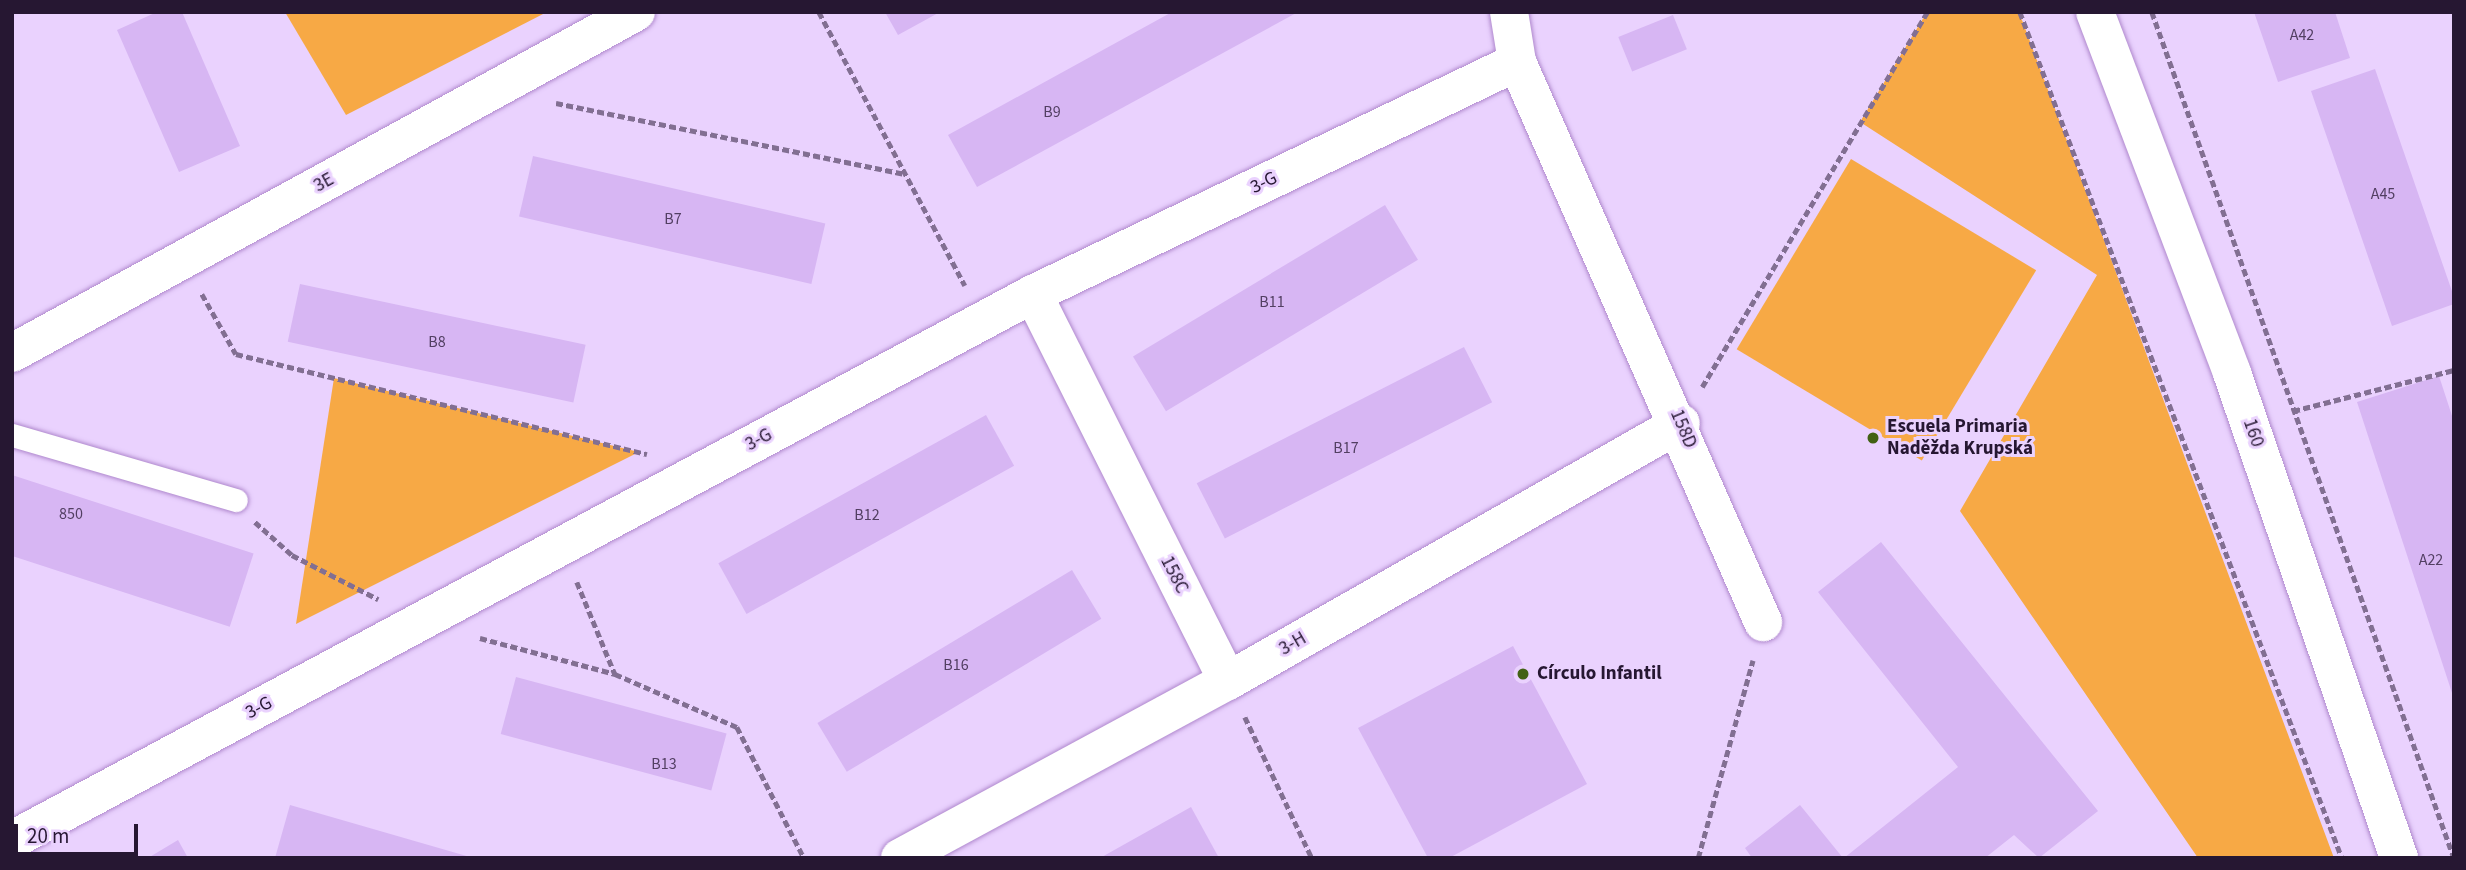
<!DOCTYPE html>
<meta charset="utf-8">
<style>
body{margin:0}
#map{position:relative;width:2466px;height:870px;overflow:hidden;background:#ead2fe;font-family:"Source Sans 3",sans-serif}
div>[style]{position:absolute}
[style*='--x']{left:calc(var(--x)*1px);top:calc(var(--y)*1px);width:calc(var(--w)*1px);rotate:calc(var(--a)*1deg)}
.green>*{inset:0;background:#f7a945;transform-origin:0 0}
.building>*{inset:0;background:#d7b6f3;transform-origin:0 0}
.path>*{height:4.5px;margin-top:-2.25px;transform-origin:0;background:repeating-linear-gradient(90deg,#826f92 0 7px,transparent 0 10.5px)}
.roads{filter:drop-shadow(0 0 2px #af88cd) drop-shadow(0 0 2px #af88cd)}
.service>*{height:23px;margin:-11.5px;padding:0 11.5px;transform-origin:11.5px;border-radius:11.5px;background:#fff}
.minor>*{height:38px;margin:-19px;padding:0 19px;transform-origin:19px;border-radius:19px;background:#fff}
.secondary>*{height:38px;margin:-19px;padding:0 19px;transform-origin:19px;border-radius:19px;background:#fff}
.dots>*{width:19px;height:19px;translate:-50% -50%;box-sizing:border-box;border:4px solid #ead2fe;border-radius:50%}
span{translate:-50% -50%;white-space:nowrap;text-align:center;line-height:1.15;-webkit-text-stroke:6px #ead2fe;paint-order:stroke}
.number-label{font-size:16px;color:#523f62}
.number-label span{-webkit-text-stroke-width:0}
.street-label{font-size:19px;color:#261732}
.poi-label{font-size:19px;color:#261732;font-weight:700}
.left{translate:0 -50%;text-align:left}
.frame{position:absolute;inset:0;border:14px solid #261732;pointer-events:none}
.scale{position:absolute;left:14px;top:824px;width:124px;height:32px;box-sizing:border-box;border:4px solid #261732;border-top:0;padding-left:9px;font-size:21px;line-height:24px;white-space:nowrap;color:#261732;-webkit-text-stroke:5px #ead2fe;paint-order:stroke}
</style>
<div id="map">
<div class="green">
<i style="clip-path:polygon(285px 12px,547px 12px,346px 115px)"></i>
<i style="clip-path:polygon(1927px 12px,2019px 12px,2334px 858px,2198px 858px,1960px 511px,2097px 275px,1860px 122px)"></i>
<i style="left:1851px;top:159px;width:216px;height:222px;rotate:31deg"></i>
<i style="clip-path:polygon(334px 378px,639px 452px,296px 624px)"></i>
</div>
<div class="building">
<i style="clip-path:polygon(157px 12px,182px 12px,240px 146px,179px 172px,117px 30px)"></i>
<i style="clip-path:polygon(885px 12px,940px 12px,898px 35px)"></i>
<i style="clip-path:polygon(1172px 12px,1298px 12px,977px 187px,948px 135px)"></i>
<i style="clip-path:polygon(2254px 12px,2335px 12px,2350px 58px,2278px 82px)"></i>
<i style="left:1673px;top:15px;width:37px;height:59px;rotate:68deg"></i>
<i style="clip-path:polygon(2375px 69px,2454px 297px,2454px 304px,2392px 326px,2311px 91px)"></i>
<i style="left:533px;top:156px;width:300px;height:62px;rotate:13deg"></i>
<i style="left:1385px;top:205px;width:64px;height:294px;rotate:59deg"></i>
<i style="left:300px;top:284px;width:292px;height:59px;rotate:12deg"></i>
<i style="left:1464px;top:347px;width:62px;height:300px;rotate:63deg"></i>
<i style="clip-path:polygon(2439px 376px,2454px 422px,2453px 696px,2357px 402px)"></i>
<i style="left:986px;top:415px;width:58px;height:306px;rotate:61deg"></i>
<i style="left:12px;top:475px;width:254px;height:77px;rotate:18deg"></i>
<i style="clip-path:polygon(1881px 542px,2098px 811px,2039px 858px,2014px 835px,1985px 858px,1844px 858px,1958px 767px,1818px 592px)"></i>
<i style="left:1072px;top:570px;width:57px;height:297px;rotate:59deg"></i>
<i style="clip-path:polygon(1513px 646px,1587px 784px,1449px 858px,1428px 858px,1358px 728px)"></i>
<i style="left:516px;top:677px;width:218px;height:59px;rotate:15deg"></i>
<i style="clip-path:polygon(290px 805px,470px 857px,470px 858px,275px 858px)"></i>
<i style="clip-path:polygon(1800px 805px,1843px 858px,1752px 858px,1745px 848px)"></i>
<i style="clip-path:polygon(1191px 807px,1219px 858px,1100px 858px)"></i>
<i style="clip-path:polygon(178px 840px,188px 858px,148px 858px)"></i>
</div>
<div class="path">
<i style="--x:819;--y:12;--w:310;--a:61.9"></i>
<i style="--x:2020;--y:12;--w:905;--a:69.16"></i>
<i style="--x:2152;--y:12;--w:898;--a:70.35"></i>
<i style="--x:556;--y:103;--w:356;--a:11.5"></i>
<i style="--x:202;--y:294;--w:69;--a:60.5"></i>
<i style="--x:236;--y:354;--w:423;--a:13.7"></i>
<i style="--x:1702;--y:387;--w:437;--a:-59"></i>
<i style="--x:2293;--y:411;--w:166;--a:-14.3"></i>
<i style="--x:255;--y:522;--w:50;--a:41.7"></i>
<i style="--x:292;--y:555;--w:97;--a:27.1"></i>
<i style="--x:577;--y:582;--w:100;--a:67.6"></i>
<i style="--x:615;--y:674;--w:133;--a:23.5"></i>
<i style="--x:737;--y:727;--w:147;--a:62.9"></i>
<i style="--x:480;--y:638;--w:140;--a:14.9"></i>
<i style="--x:1245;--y:717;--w:156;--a:64.6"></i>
<i style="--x:1698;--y:858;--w:205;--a:-74.5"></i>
</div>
<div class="roads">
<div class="service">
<i style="--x:12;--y:435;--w:233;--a:16.2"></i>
</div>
<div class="minor">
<i style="--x:1509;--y:12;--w:51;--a:80.9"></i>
<i style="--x:1517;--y:62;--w:612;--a:66.28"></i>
<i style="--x:1033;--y:294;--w:433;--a:63.3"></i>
<i style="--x:12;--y:353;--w:711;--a:-28.66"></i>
<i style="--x:12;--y:840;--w:1158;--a:-28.14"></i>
<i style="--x:1033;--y:294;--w:537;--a:-25.61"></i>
<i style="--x:900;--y:858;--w:373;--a:-28.4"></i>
<i style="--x:1228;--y:681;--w:521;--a:-29.66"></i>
</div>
<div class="secondary">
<i style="--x:2095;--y:12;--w:386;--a:69.2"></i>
<i style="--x:2232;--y:373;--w:513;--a:71"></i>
</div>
</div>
<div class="dots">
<i style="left:1873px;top:438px;background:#426114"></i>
<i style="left:1523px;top:674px;background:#426114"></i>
</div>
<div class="number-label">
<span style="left:2302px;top:35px">A42</span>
<span style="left:1052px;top:112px">B9</span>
<span style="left:2383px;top:194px">A45</span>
<span style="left:673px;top:219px">B7</span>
<span style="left:1272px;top:302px">B11</span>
<span style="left:437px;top:342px">B8</span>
<span style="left:1346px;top:448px">B17</span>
<span style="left:71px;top:514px">850</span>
<span style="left:867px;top:515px">B12</span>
<span style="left:2431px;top:560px">A22</span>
<span style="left:956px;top:665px">B16</span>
<span style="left:664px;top:764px">B13</span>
</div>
<div class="street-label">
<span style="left:324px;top:183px;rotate:-29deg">3E</span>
<span style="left:1264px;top:183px;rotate:-26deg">3-G</span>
<span style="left:1683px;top:429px;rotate:67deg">158D</span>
<span style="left:2253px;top:433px;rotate:71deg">160</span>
<span style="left:759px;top:440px;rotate:-28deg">3-G</span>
<span style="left:1174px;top:575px;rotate:63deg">158C</span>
<span style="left:1293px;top:644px;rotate:-30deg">3-H</span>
<span style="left:259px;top:708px;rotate:-28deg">3-G</span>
</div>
<div class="poi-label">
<span class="left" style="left:1887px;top:438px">Escuela Primaria<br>Naděžda Krupská</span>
<span class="left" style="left:1537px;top:674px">Círculo Infantil</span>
</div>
<div class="frame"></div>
<div class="scale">20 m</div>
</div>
